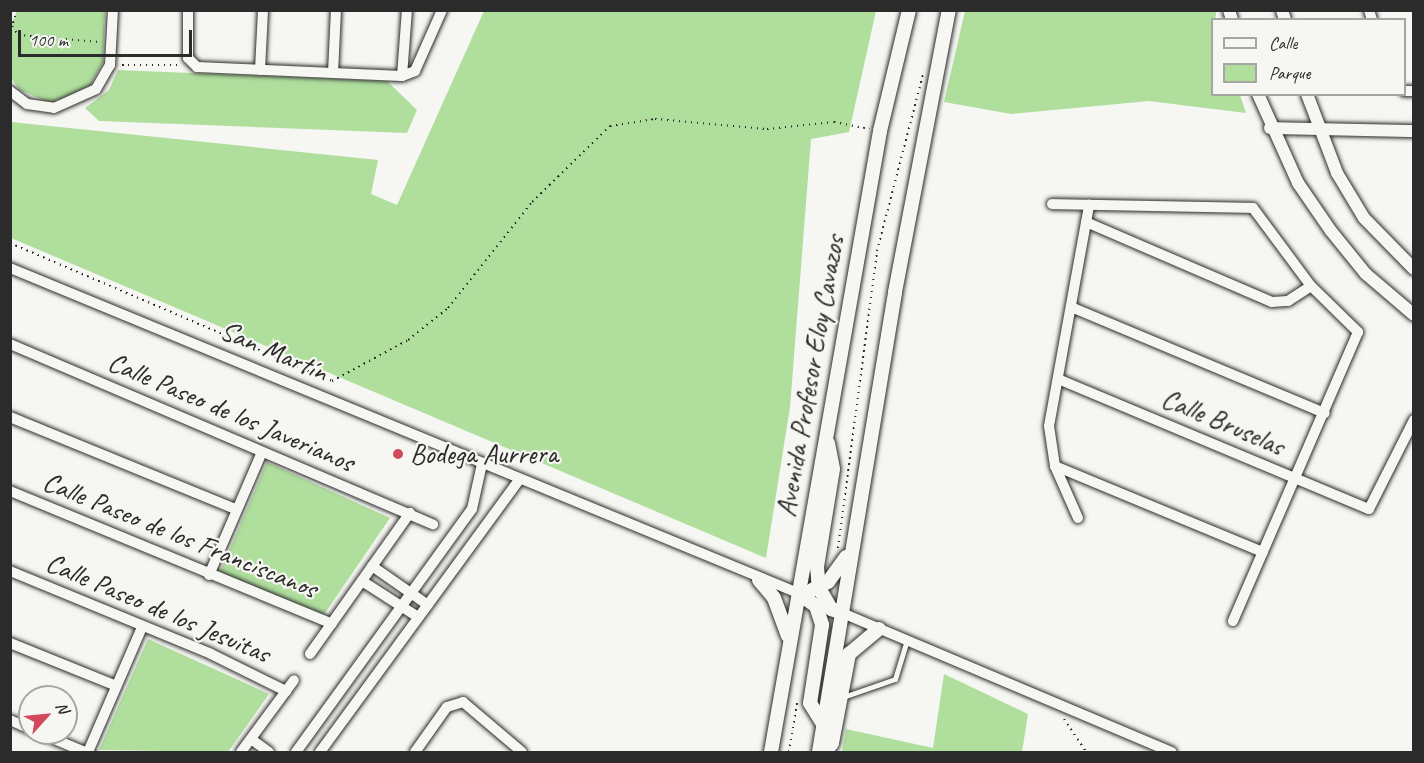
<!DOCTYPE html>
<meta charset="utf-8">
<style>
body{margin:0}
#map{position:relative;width:1424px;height:763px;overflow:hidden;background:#f6f6f2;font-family:Caveat,sans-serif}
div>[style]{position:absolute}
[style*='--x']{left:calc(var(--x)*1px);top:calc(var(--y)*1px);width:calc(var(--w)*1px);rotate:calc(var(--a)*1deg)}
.green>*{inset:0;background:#afde9d}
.path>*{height:2px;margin-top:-1px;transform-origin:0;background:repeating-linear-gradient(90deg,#2b2b2b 0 1.5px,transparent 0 6px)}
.roads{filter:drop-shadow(0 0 2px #2b2b2b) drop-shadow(0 0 2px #2b2b2b)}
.service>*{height:5px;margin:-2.5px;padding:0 2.5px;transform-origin:2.5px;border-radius:2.5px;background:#f6f6f2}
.minor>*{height:10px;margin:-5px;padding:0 5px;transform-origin:5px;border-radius:5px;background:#f6f6f2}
.tertiary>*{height:12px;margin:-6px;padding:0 6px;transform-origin:6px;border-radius:6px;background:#f6f6f2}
.secondary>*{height:14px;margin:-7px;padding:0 7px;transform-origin:7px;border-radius:7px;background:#f6f6f2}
.dots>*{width:16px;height:16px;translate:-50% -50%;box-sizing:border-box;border:3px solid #f6f6f2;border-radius:50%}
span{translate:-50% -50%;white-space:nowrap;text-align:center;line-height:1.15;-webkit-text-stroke:4.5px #f6f6f2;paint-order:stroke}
.street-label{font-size:28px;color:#2b2b2b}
.poi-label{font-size:28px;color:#2b2b2b}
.left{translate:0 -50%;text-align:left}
.frame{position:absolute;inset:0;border:12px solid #2b2b2b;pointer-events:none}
.legend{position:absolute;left:1211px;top:18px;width:195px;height:78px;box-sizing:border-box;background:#f6f6f2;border:2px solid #a5a5a2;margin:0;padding:8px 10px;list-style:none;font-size:18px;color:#2b2b2b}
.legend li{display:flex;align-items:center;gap:12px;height:30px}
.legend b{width:30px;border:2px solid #a5a5a2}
.north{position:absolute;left:18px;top:685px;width:60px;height:60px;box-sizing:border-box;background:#f6f6f2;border:2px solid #a5a5a2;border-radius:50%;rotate:63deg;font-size:16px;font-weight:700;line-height:24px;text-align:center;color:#2b2b2b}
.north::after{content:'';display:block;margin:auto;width:21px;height:27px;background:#d1495b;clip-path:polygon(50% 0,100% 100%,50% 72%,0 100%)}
.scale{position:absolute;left:18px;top:30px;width:174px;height:27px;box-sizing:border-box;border:3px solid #2b2b2b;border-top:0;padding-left:8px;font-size:18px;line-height:21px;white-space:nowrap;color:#2b2b2b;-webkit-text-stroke:4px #f6f6f2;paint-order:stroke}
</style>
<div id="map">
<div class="green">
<i style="clip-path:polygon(17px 11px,105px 11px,103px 62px,88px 89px,50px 103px,20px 90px,11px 78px,11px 25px)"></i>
<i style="clip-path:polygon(484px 11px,876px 11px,849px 132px,811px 139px,790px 407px,766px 558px,11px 238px,11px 122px,378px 160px,371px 194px,397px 205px)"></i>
<i style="clip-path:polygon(1216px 11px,1212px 94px,1240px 95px,1246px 113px,1149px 101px,1011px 114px,944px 102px,965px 11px)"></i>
<i style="clip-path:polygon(118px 70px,387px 81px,417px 110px,407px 133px,99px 121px,85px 108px,109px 90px)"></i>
<i style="clip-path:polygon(267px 462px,390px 518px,323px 616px,220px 572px)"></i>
<i style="clip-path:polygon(148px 639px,269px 694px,228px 752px,99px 750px)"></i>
<i style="clip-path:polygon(944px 674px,1028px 714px,1022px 752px,842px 752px,846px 729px,933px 748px)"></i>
</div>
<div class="path">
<i style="--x:17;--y:10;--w:17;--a:107"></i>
<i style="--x:12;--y:26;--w:11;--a:56"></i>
<i style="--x:18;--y:35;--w:82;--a:4.9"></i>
<i style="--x:122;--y:65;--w:57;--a:0"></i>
<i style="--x:10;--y:243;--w:350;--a:23.2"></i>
<i style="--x:332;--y:381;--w:86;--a:-28.3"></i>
<i style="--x:408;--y:340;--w:51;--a:-38.7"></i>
<i style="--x:448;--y:308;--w:135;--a:-51.6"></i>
<i style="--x:532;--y:202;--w:109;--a:-44.3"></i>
<i style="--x:610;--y:126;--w:46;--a:-8.8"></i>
<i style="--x:655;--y:119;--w:112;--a:5.1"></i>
<i style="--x:767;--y:129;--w:67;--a:-6"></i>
<i style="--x:834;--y:122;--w:36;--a:11"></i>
<i style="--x:838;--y:548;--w:300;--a:-82.5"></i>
<i style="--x:877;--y:251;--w:186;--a:-75.4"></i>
<i style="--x:1064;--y:719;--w:40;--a:56"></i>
<i style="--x:789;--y:752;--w:50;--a:-80.7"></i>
</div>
<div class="roads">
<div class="service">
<i style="--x:843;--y:697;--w:55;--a:-19.1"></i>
<i style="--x:895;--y:679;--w:39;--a:-73"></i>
</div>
<div class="minor">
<i style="--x:188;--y:10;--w:48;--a:90"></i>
<i style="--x:188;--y:58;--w:13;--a:45"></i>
<i style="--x:197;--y:67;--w:205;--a:2.5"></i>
<i style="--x:402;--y:76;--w:14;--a:-21"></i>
<i style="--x:415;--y:71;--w:67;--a:-66.1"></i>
<i style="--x:1369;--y:10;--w:10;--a:73"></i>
<i style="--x:260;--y:70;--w:60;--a:-87.1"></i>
<i style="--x:333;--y:73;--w:63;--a:-87.3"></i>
<i style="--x:402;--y:76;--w:66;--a:-85.7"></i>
<i style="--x:10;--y:91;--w:21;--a:37"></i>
<i style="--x:27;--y:104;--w:27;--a:8"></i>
<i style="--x:54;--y:108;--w:46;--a:-24.3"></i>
<i style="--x:96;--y:89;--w:28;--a:-60"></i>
<i style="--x:110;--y:65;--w:55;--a:-86.9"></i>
<i style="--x:1404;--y:91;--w:10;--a:0"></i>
<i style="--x:1052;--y:204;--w:201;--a:1.1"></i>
<i style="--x:1253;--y:208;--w:97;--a:53.4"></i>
<i style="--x:1311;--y:286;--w:66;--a:44.4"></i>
<i style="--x:1358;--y:332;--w:315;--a:113.4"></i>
<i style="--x:1086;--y:222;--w:202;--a:23.3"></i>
<i style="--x:1272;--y:302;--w:16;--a:-4"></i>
<i style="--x:1288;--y:301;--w:27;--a:-33"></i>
<i style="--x:10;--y:268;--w:852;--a:22.41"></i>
<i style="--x:1071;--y:307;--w:275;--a:22.7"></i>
<i style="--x:10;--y:344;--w:460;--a:23.1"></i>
<i style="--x:1058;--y:379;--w:337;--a:22.7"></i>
<i style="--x:1369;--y:509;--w:100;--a:-63.2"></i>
<i style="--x:10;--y:417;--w:243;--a:22.2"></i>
<i style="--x:1055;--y:466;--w:225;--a:22.5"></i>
<i style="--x:10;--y:491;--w:348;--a:22.4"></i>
<i style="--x:1078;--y:518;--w:57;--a:-113.9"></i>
<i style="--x:1055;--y:466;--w:40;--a:-98.5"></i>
<i style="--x:1049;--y:426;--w:225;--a:-79.7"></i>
<i style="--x:372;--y:566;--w:68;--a:34.9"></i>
<i style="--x:10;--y:571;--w:217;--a:22.4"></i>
<i style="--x:211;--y:654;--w:84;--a:26.3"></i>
<i style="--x:209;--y:575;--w:134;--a:-66.7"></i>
<i style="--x:362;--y:581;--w:67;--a:32.7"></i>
<i style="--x:840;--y:612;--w:360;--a:22.9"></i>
<i style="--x:10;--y:643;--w:112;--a:22"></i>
<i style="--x:310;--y:654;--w:173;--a:-54.7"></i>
<i style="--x:10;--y:720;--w:22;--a:24"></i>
<i style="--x:40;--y:733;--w:49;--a:22.9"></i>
<i style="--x:251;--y:739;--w:22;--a:36"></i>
<i style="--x:88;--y:752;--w:136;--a:-66.6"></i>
<i style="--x:241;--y:752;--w:89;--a:-53.6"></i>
<i style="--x:296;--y:752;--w:300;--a:-54.1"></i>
<i style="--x:472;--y:509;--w:46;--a:-77.5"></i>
<i style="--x:320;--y:752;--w:337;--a:-53.8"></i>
<i style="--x:415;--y:752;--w:55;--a:-54.6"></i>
<i style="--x:447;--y:707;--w:17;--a:-17"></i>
<i style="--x:463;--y:702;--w:77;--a:40.3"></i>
</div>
<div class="tertiary">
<i style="--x:1229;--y:10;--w:10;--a:73"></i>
<i style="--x:1282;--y:10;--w:10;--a:73"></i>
<i style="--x:1258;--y:94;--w:98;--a:65.8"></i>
<i style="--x:1298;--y:183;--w:58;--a:55.5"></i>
<i style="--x:1331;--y:231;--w:55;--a:50.9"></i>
<i style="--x:1366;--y:274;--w:63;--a:40.5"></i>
<i style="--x:1307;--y:94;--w:85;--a:69.2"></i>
<i style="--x:1337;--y:173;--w:52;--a:59"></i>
<i style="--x:1364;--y:218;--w:71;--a:45.6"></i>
<i style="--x:1270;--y:128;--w:144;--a:1.2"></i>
</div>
<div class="secondary">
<i style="--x:828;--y:443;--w:26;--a:79"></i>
<i style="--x:833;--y:469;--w:99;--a:99.3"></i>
<i style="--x:817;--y:567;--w:21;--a:85"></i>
<i style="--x:819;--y:588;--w:24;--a:60"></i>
<i style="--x:831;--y:609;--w:9;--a:18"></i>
<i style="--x:759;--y:580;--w:23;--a:50"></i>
<i style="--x:774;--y:598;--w:40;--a:69.8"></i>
<i style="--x:812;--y:590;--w:18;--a:-27"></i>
<i style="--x:828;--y:582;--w:31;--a:-54"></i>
<i style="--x:798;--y:593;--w:22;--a:36"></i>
<i style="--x:816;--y:606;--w:20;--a:72"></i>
<i style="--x:822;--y:625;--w:79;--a:98.7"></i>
<i style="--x:810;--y:703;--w:25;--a:58"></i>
<i style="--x:771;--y:752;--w:630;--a:-80.04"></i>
<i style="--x:880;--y:131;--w:124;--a:-76.5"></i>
<i style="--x:819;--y:752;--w:466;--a:-80.6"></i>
<i style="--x:895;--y:292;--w:287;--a:-79.2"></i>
<i style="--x:825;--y:752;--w:11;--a:-52"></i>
<i style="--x:832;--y:743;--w:91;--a:-79.2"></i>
<i style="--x:849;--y:654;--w:39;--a:-40"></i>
</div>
</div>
<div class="dots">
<i style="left:398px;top:454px;background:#d1495b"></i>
</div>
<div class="street-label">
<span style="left:274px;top:351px;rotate:23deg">San Martín</span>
<span style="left:810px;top:376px;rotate:-80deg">Avenida Profesor Eloy Cavazos</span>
<span style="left:231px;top:412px;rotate:23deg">Calle Paseo de los Javerianos</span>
<span style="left:1223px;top:422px;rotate:23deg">Calle Bruselas</span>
<span style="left:180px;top:535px;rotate:22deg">Calle Paseo de los Franciscanos</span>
<span style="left:158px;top:608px;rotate:23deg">Calle Paseo de los Jesuitas</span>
</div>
<div class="poi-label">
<span class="left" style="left:410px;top:454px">Bodega Aurrera</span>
</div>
<div class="frame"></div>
<ul class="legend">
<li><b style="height:8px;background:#f6f6f2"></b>Calle</li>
<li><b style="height:16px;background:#afde9d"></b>Parque</li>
</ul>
<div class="north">N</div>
<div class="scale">100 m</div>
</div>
